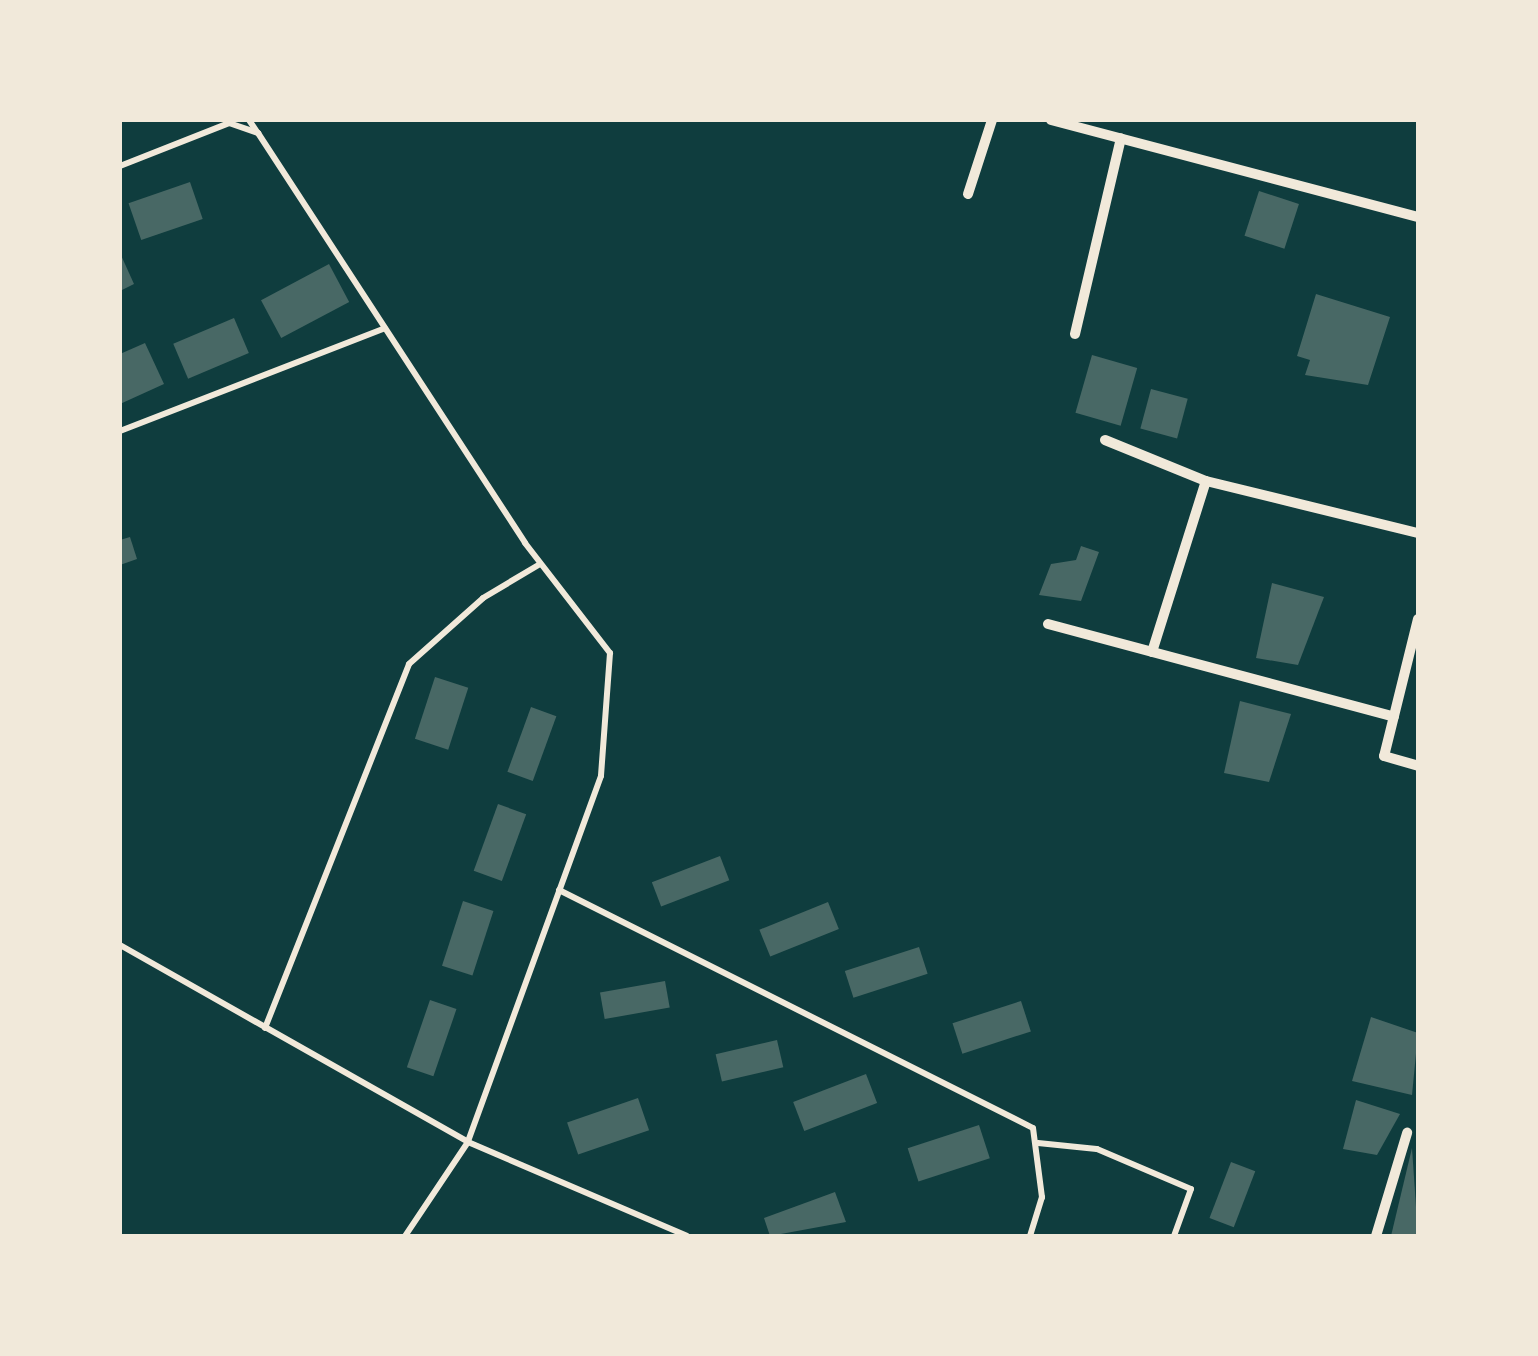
<!DOCTYPE html>
<style>
body{margin:0}
#map{position:relative;width:1538px;height:1356px;overflow:hidden;background:#0f3d3e;font-family:"DM Sans",sans-serif}
div>[style]{position:absolute}
[style*='--x']{left:calc(var(--x)*1px);top:calc(var(--y)*1px);width:calc(var(--w)*1px);rotate:calc(var(--a)*1deg)}
.building>*{inset:0;background:#486865;transform-origin:0 0}
.service>*{height:6px;margin:-3px;padding:0 3px;transform-origin:3px;border-radius:3px;background:#f1e9da}
.minor>*{height:10px;margin:-5px;padding:0 5px;transform-origin:5px;border-radius:5px;background:#f1e9da}
span{translate:-50% -50%;white-space:nowrap;text-align:center;line-height:1.15;-webkit-text-stroke:8px #f1e9da;paint-order:stroke}
.frame{position:absolute;inset:0;border:122px solid #f1e9da;pointer-events:none}
</style>
<div id="map">
<div class="building">
<i style="left:190px;top:182px;width:39px;height:65px;rotate:71deg"></i>
<i style="left:1259px;top:191px;width:42px;height:47px;rotate:18deg"></i>
<i style="clip-path:polygon(120px 253px,134px 284px,120px 291px)"></i>
<i style="left:329px;top:264px;width:43px;height:77px;rotate:62deg"></i>
<i style="clip-path:polygon(1316px 294px,1390px 317px,1368px 385px,1305px 375px,1310px 360px,1297px 356px)"></i>
<i style="left:234px;top:318px;width:38px;height:66px;rotate:67deg"></i>
<i style="clip-path:polygon(145px 343px,164px 384px,120px 404px,120px 354px)"></i>
<i style="left:1092px;top:355px;width:47px;height:60px;rotate:16deg"></i>
<i style="left:1151px;top:389px;width:38px;height:41px;rotate:15deg"></i>
<i style="clip-path:polygon(130px 537px,137px 559px,120px 565px,120px 540px)"></i>
<i style="clip-path:polygon(1081px 546px,1099px 552px,1081px 601px,1039px 595px,1051px 564px,1076px 560px)"></i>
<i style="clip-path:polygon(1272px 583px,1324px 597px,1298px 665px,1256px 658px)"></i>
<i style="left:435px;top:677px;width:35px;height:65px;rotate:18deg"></i>
<i style="clip-path:polygon(1240px 701px,1291px 714px,1269px 782px,1224px 773px)"></i>
<i style="left:531px;top:707px;width:27px;height:69px;rotate:20deg"></i>
<i style="left:498px;top:804px;width:30px;height:71px;rotate:20deg"></i>
<i style="left:720px;top:856px;width:26px;height:73px;rotate:69deg"></i>
<i style="left:463px;top:901px;width:32px;height:68px;rotate:18deg"></i>
<i style="left:828px;top:902px;width:29px;height:74px;rotate:68deg"></i>
<i style="left:919px;top:947px;width:28px;height:78px;rotate:72deg"></i>
<i style="left:665px;top:981px;width:27px;height:66px;rotate:80deg"></i>
<i style="left:430px;top:1000px;width:28px;height:71px;rotate:19deg"></i>
<i style="left:1021px;top:1001px;width:32px;height:72px;rotate:72deg"></i>
<i style="clip-path:polygon(1371px 1017px,1418px 1033px,1412px 1095px,1352px 1081px)"></i>
<i style="left:777px;top:1040px;width:28px;height:63px;rotate:77deg"></i>
<i style="left:866px;top:1074px;width:31px;height:78px;rotate:69deg"></i>
<i style="left:638px;top:1098px;width:34px;height:75px;rotate:71deg"></i>
<i style="clip-path:polygon(1356px 1100px,1400px 1114px,1377px 1155px,1343px 1149px)"></i>
<i style="left:979px;top:1125px;width:35px;height:75px;rotate:72deg"></i>
<i style="clip-path:polygon(1412px 1148px,1418px 1236px,1391px 1236px)"></i>
<i style="left:1231px;top:1162px;width:26px;height:60px;rotate:21deg"></i>
<i style="clip-path:polygon(835px 1192px,846px 1222px,770px 1236px,764px 1218px)"></i>
</div>
<div class="service">
<i style="--x:249;--y:120;--w:14;--a:56"></i>
<i style="--x:120;--y:166;--w:117;--a:-21.5"></i>
<i style="--x:229;--y:123;--w:31;--a:19"></i>
<i style="--x:258;--y:133;--w:489;--a:56.9"></i>
<i style="--x:525;--y:543;--w:139;--a:52.3"></i>
<i style="--x:610;--y:653;--w:123;--a:94.2"></i>
<i style="--x:601;--y:776;--w:389;--a:110"></i>
<i style="--x:468;--y:1142;--w:113;--a:123.8"></i>
<i style="--x:120;--y:431;--w:284;--a:-21.2"></i>
<i style="--x:559;--y:890;--w:530;--a:26.66"></i>
<i style="--x:1033;--y:1128;--w:70;--a:82.6"></i>
<i style="--x:1042;--y:1197;--w:41;--a:107.1"></i>
<i style="--x:120;--y:945;--w:400;--a:29.5"></i>
<i style="--x:468;--y:1142;--w:238;--a:23.2"></i>
<i style="--x:265;--y:1028;--w:391;--a:-68.4"></i>
<i style="--x:409;--y:664;--w:99;--a:-41.7"></i>
<i style="--x:483;--y:598;--w:66;--a:-30.8"></i>
<i style="--x:1038;--y:1143;--w:59;--a:5.8"></i>
<i style="--x:1097;--y:1149;--w:102;--a:23.1"></i>
<i style="--x:1191;--y:1189;--w:50;--a:109.9"></i>
</div>
<div class="minor">
<i style="--x:1051;--y:120;--w:380;--a:14.8"></i>
<i style="--x:968;--y:194;--w:78;--a:-72"></i>
<i style="--x:1075;--y:334;--w:201;--a:-76.8"></i>
<i style="--x:1105;--y:440;--w:109;--a:22.1"></i>
<i style="--x:1206;--y:481;--w:218;--a:13.8"></i>
<i style="--x:1418;--y:619;--w:141;--a:103.9"></i>
<i style="--x:1384;--y:756;--w:35;--a:16"></i>
<i style="--x:1048;--y:624;--w:358;--a:15"></i>
<i style="--x:1152;--y:652;--w:179;--a:-72.5"></i>
<i style="--x:1376;--y:1236;--w:108;--a:-73.2"></i>
</div>
<div class="frame"></div>
</div>
